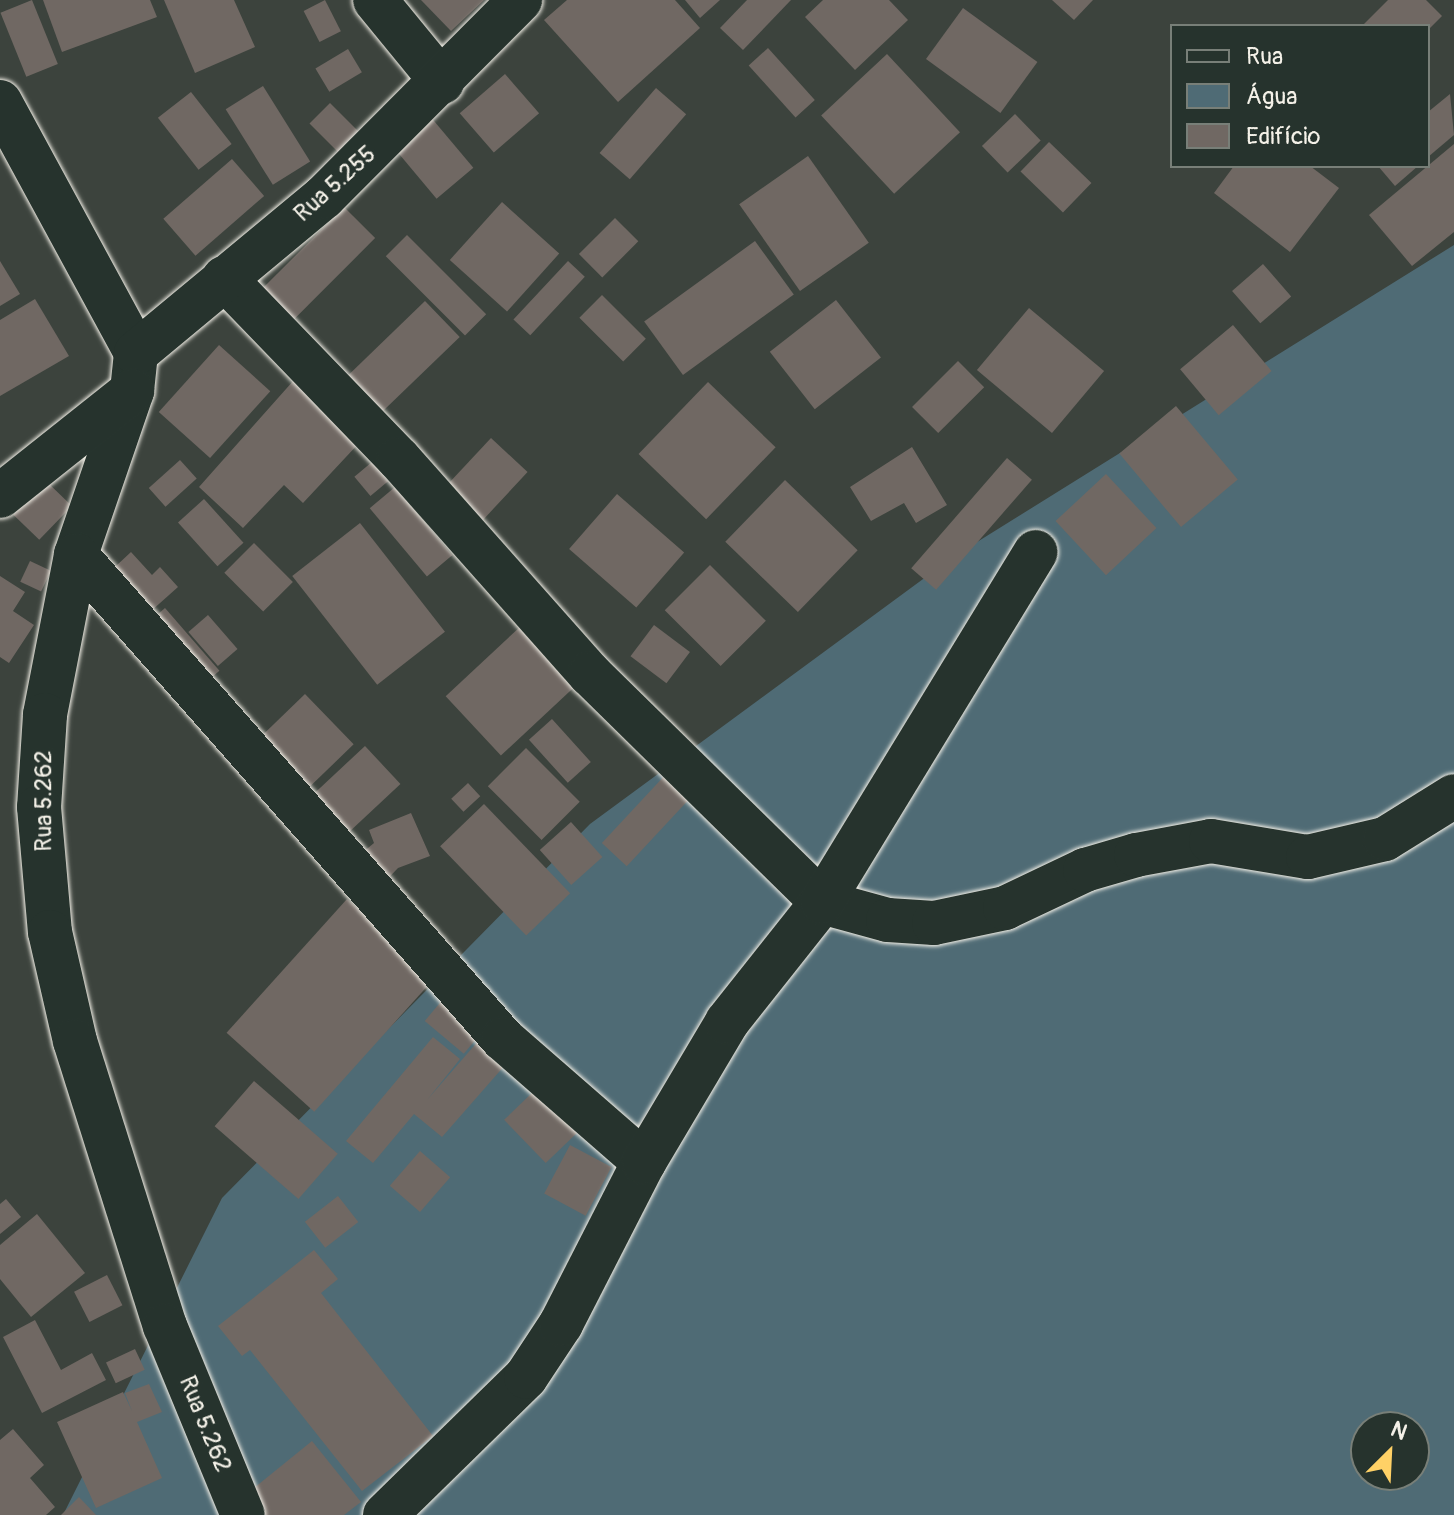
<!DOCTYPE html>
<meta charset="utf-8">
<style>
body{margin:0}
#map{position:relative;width:1454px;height:1515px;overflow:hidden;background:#3c433d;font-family:Pangolin,sans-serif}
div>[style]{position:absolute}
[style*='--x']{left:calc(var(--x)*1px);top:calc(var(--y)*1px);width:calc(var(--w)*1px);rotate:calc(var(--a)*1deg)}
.water>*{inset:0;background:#4f6b75}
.building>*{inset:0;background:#706863;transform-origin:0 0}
.roads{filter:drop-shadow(0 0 2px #f4f1e8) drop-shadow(0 0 2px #f4f1e8)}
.minor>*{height:44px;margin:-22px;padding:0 22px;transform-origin:22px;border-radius:22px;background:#26332d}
span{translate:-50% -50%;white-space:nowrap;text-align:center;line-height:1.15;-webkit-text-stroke:6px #26332d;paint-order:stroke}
.street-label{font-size:24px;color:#f4f1e8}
.legend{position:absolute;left:1170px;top:24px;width:260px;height:144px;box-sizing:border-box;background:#26332d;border:2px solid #787f78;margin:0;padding:10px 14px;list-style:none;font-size:24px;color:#f4f1e8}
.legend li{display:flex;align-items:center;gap:16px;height:40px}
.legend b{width:40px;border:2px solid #787f78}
.north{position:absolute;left:1350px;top:1411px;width:80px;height:80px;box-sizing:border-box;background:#26332d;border:2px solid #787f78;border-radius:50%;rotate:24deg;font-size:22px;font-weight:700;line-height:32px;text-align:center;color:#f4f1e8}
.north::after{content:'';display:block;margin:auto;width:28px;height:36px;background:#ffd166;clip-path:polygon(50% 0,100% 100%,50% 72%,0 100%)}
</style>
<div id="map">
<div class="water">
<i style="clip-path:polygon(evenodd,1454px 245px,1454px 1515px,63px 1515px,222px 1198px,590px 824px,953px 557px,1454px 245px,1366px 1427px,1414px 1427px,1414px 1475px,1366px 1475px,1366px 1427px)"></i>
</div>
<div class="building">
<i style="left:32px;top:0;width:69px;height:34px;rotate:68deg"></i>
<i style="clip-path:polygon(43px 0,150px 0,157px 17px,62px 52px)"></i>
<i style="clip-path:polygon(164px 0,234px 0,255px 47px,195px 73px)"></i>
<i style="left:325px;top:0;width:35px;height:24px;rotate:63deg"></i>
<i style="clip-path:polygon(421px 0,484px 0,451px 31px)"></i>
<i style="clip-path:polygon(567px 0,675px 0,700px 28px,618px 102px,544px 20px)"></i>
<i style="clip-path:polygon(685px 0,720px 0,700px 18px)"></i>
<i style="clip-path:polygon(747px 0,791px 0,743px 50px,720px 28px)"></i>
<i style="clip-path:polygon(823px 0,889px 0,908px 20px,855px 70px,805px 17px)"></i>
<i style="clip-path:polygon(1052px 0,1093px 0,1074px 20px)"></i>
<i style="clip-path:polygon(1388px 0,1426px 0,1442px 16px,1428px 30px,1428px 26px,1362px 26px)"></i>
<i style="left:963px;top:8px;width:92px;height:63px;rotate:36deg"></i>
<i style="left:768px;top:48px;width:70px;height:26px;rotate:48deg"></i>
<i style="left:348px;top:49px;width:27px;height:38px;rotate:59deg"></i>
<i style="left:887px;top:54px;width:107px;height:90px;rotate:47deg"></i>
<i style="left:505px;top:74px;width:52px;height:60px;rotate:49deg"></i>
<i style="left:263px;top:86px;width:89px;height:44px;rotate:58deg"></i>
<i style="left:656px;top:88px;width:40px;height:86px;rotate:41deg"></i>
<i style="left:191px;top:92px;width:66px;height:42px;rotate:52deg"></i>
<i style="clip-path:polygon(1450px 94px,1454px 135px,1428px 157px,1428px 112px)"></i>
<i style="left:330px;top:103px;width:40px;height:29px;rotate:45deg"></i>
<i style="left:1015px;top:114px;width:37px;height:46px;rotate:46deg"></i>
<i style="left:429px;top:115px;width:69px;height:48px;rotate:50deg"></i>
<i style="left:1049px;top:142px;width:59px;height:41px;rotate:44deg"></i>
<i style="clip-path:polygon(1454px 144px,1454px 232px,1412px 266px,1369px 215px)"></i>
<i style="left:808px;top:156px;width:106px;height:84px;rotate:55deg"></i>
<i style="left:232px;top:159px;width:49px;height:91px;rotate:49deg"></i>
<i style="clip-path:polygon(1234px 166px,1310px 166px,1339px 188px,1290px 252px,1214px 193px)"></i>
<i style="clip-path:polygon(1378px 166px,1418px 166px,1395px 186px)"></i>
<i style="left:502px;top:202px;width:77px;height:78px;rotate:42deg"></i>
<i style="left:344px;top:207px;width:44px;height:121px;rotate:45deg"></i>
<i style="left:615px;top:218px;width:33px;height:51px;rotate:45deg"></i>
<i style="left:407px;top:235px;width:112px;height:30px;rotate:45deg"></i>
<i style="left:755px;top:241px;width:66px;height:137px;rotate:54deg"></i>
<i style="clip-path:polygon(0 261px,20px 294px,0 306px)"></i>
<i style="left:568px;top:261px;width:23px;height:80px;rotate:43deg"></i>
<i style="left:1263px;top:264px;width:43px;height:41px;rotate:49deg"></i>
<i style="left:602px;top:295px;width:62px;height:32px;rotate:45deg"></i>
<i style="clip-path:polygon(35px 299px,69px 356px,0 396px,0 320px)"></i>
<i style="left:836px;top:300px;width:73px;height:84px;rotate:52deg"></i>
<i style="left:425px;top:301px;width:50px;height:115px;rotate:46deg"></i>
<i style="left:1029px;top:308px;width:98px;height:81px;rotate:40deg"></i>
<i style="left:1233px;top:325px;width:60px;height:69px;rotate:50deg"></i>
<i style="left:219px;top:345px;width:69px;height:90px;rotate:42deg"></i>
<i style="left:958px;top:361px;width:37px;height:65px;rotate:45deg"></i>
<i style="clip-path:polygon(294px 380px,360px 442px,303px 503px,284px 485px,243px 528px,199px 487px)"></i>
<i style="left:708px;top:382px;width:94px;height:100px;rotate:44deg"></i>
<i style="left:1176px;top:406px;width:96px;height:74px;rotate:50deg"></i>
<i style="left:491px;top:438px;width:50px;height:65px;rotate:43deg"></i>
<i style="clip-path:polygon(912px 447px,947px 505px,916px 523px,904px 503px,871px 521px,850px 487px)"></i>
<i style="left:1007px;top:458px;width:33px;height:146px;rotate:41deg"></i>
<i style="left:180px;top:460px;width:25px;height:42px;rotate:48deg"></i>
<i style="left:372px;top:462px;width:25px;height:23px;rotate:50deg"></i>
<i style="left:1106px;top:474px;width:74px;height:69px;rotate:47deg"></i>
<i style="left:785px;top:480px;width:101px;height:86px;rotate:44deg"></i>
<i style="left:46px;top:481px;width:36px;height:47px;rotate:44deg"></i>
<i style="left:395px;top:487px;width:89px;height:33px;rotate:50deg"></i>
<i style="left:617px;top:494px;width:89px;height:73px;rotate:41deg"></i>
<i style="left:204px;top:499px;width:59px;height:35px;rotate:48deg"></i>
<i style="left:360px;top:523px;width:138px;height:86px;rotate:52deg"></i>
<i style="left:254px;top:543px;width:55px;height:42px;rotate:45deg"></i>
<i style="clip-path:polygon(131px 552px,152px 575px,160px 567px,178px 587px,141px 620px,102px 579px)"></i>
<i style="left:30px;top:561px;width:23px;height:23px;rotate:25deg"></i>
<i style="left:710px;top:565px;width:79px;height:64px;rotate:45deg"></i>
<i style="clip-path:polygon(0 576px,25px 592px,13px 611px,34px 625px,9px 663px,0 657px)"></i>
<i style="left:165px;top:608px;width:83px;height:30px;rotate:49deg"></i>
<i style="left:208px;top:615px;width:45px;height:26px;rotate:49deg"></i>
<i style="left:654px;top:625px;width:45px;height:39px;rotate:37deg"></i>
<i style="left:521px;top:626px;width:81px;height:103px;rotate:47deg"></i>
<i style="left:305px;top:694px;width:70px;height:69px;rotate:46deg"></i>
<i style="left:552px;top:719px;width:58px;height:31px;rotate:48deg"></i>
<i style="left:365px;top:746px;width:52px;height:75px;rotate:47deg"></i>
<i style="left:526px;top:748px;width:76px;height:54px;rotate:45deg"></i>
<i style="left:668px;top:772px;width:34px;height:97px;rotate:43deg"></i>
<i style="left:468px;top:783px;width:18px;height:23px;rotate:47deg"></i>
<i style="left:484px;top:804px;width:124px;height:61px;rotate:46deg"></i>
<i style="clip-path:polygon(411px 813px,430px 856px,398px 868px,374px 893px,350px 863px,374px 843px,369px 830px)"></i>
<i style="left:571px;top:822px;width:47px;height:42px;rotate:48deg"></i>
<i style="left:347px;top:899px;width:118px;height:180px;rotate:42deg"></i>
<i style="left:444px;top:998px;width:51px;height:30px;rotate:40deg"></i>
<i style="clip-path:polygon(433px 1037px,460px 1059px,427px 1100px,480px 1039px,506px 1064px,442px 1137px,414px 1114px,373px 1163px,346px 1141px)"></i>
<i style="left:254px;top:1081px;width:111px;height:60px;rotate:41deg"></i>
<i style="left:535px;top:1090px;width:60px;height:43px;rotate:46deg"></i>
<i style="left:570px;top:1145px;width:47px;height:55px;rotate:28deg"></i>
<i style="left:420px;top:1151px;width:40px;height:46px;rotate:41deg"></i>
<i style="left:338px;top:1196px;width:33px;height:42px;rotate:52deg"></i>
<i style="clip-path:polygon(6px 1199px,21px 1217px,0 1234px,0 1204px)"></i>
<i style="clip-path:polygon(37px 1214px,85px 1273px,31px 1317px,0 1279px,0 1245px)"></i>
<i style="clip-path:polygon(314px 1250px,338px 1279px,321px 1293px,433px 1436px,362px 1491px,250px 1350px,242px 1356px,218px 1326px)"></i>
<i style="left:107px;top:1275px;width:34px;height:37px;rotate:63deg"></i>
<i style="clip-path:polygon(35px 1320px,61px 1370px,92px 1353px,106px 1380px,42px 1413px,3px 1337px)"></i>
<i style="left:135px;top:1349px;width:23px;height:32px;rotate:65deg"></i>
<i style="clip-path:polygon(149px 1384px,162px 1412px,137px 1422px,162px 1478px,96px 1508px,57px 1422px,123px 1392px,132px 1411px,125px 1393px)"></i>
<i style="clip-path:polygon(13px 1429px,44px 1465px,30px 1478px,55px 1507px,46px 1515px,0 1515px,0 1440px)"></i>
<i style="clip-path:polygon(312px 1441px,361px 1502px,344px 1515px,265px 1515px,254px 1488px)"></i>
<i style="clip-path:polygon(79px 1497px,96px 1515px,61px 1515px)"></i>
</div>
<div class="roads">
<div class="minor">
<i style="--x:375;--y:0;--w:106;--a:50.7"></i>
<i style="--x:0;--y:102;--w:285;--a:61.5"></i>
<i style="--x:136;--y:353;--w:38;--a:96"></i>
<i style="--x:132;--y:391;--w:173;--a:108.9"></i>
<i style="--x:76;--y:555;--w:163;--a:101"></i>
<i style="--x:45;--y:715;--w:92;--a:93.7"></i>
<i style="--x:39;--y:807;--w:125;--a:85"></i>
<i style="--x:50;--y:932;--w:112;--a:77.1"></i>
<i style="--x:75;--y:1041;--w:299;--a:72.5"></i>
<i style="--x:165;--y:1326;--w:204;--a:67.6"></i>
<i style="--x:224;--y:278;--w:252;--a:46"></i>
<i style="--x:399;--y:459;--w:288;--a:48.4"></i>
<i style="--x:590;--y:674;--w:325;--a:44.5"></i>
<i style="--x:822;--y:902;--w:68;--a:15.3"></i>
<i style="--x:888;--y:920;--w:46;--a:3.7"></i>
<i style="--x:934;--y:923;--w:73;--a:-11.9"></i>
<i style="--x:1005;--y:908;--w:89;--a:-25.4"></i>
<i style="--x:1085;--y:870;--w:53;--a:-16.4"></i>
<i style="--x:1136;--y:855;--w:76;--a:-10.6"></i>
<i style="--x:1211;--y:841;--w:98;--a:9.4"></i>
<i style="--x:1308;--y:857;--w:79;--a:-13.2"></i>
<i style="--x:1385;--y:839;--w:81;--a:-31.9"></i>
<i style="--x:136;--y:353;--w:244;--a:-39.7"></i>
<i style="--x:324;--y:197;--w:278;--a:-45.1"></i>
<i style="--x:0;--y:496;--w:169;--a:-38.5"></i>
<i style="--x:76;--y:555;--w:645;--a:48.58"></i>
<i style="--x:503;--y:1039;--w:187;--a:41.1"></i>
<i style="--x:385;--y:1515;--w:197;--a:-44.4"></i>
<i style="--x:526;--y:1377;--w:64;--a:-56.6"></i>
<i style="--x:561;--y:1324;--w:182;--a:-62.9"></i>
<i style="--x:644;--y:1162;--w:163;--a:-59.3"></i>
<i style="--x:727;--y:1022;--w:153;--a:-51.6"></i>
<i style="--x:822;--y:902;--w:410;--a:-58.6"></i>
</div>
</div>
<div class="street-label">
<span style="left:335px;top:184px;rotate:-42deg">Rua 5.255</span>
<span style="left:44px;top:801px;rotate:-90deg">Rua 5.262</span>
<span style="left:205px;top:1424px;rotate:68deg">Rua 5.262</span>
</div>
<ul class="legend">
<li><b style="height:10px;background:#26332d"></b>Rua</li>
<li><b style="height:22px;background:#4f6b75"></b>Água</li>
<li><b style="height:22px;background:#706863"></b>Edifício</li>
</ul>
<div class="north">N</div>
</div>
